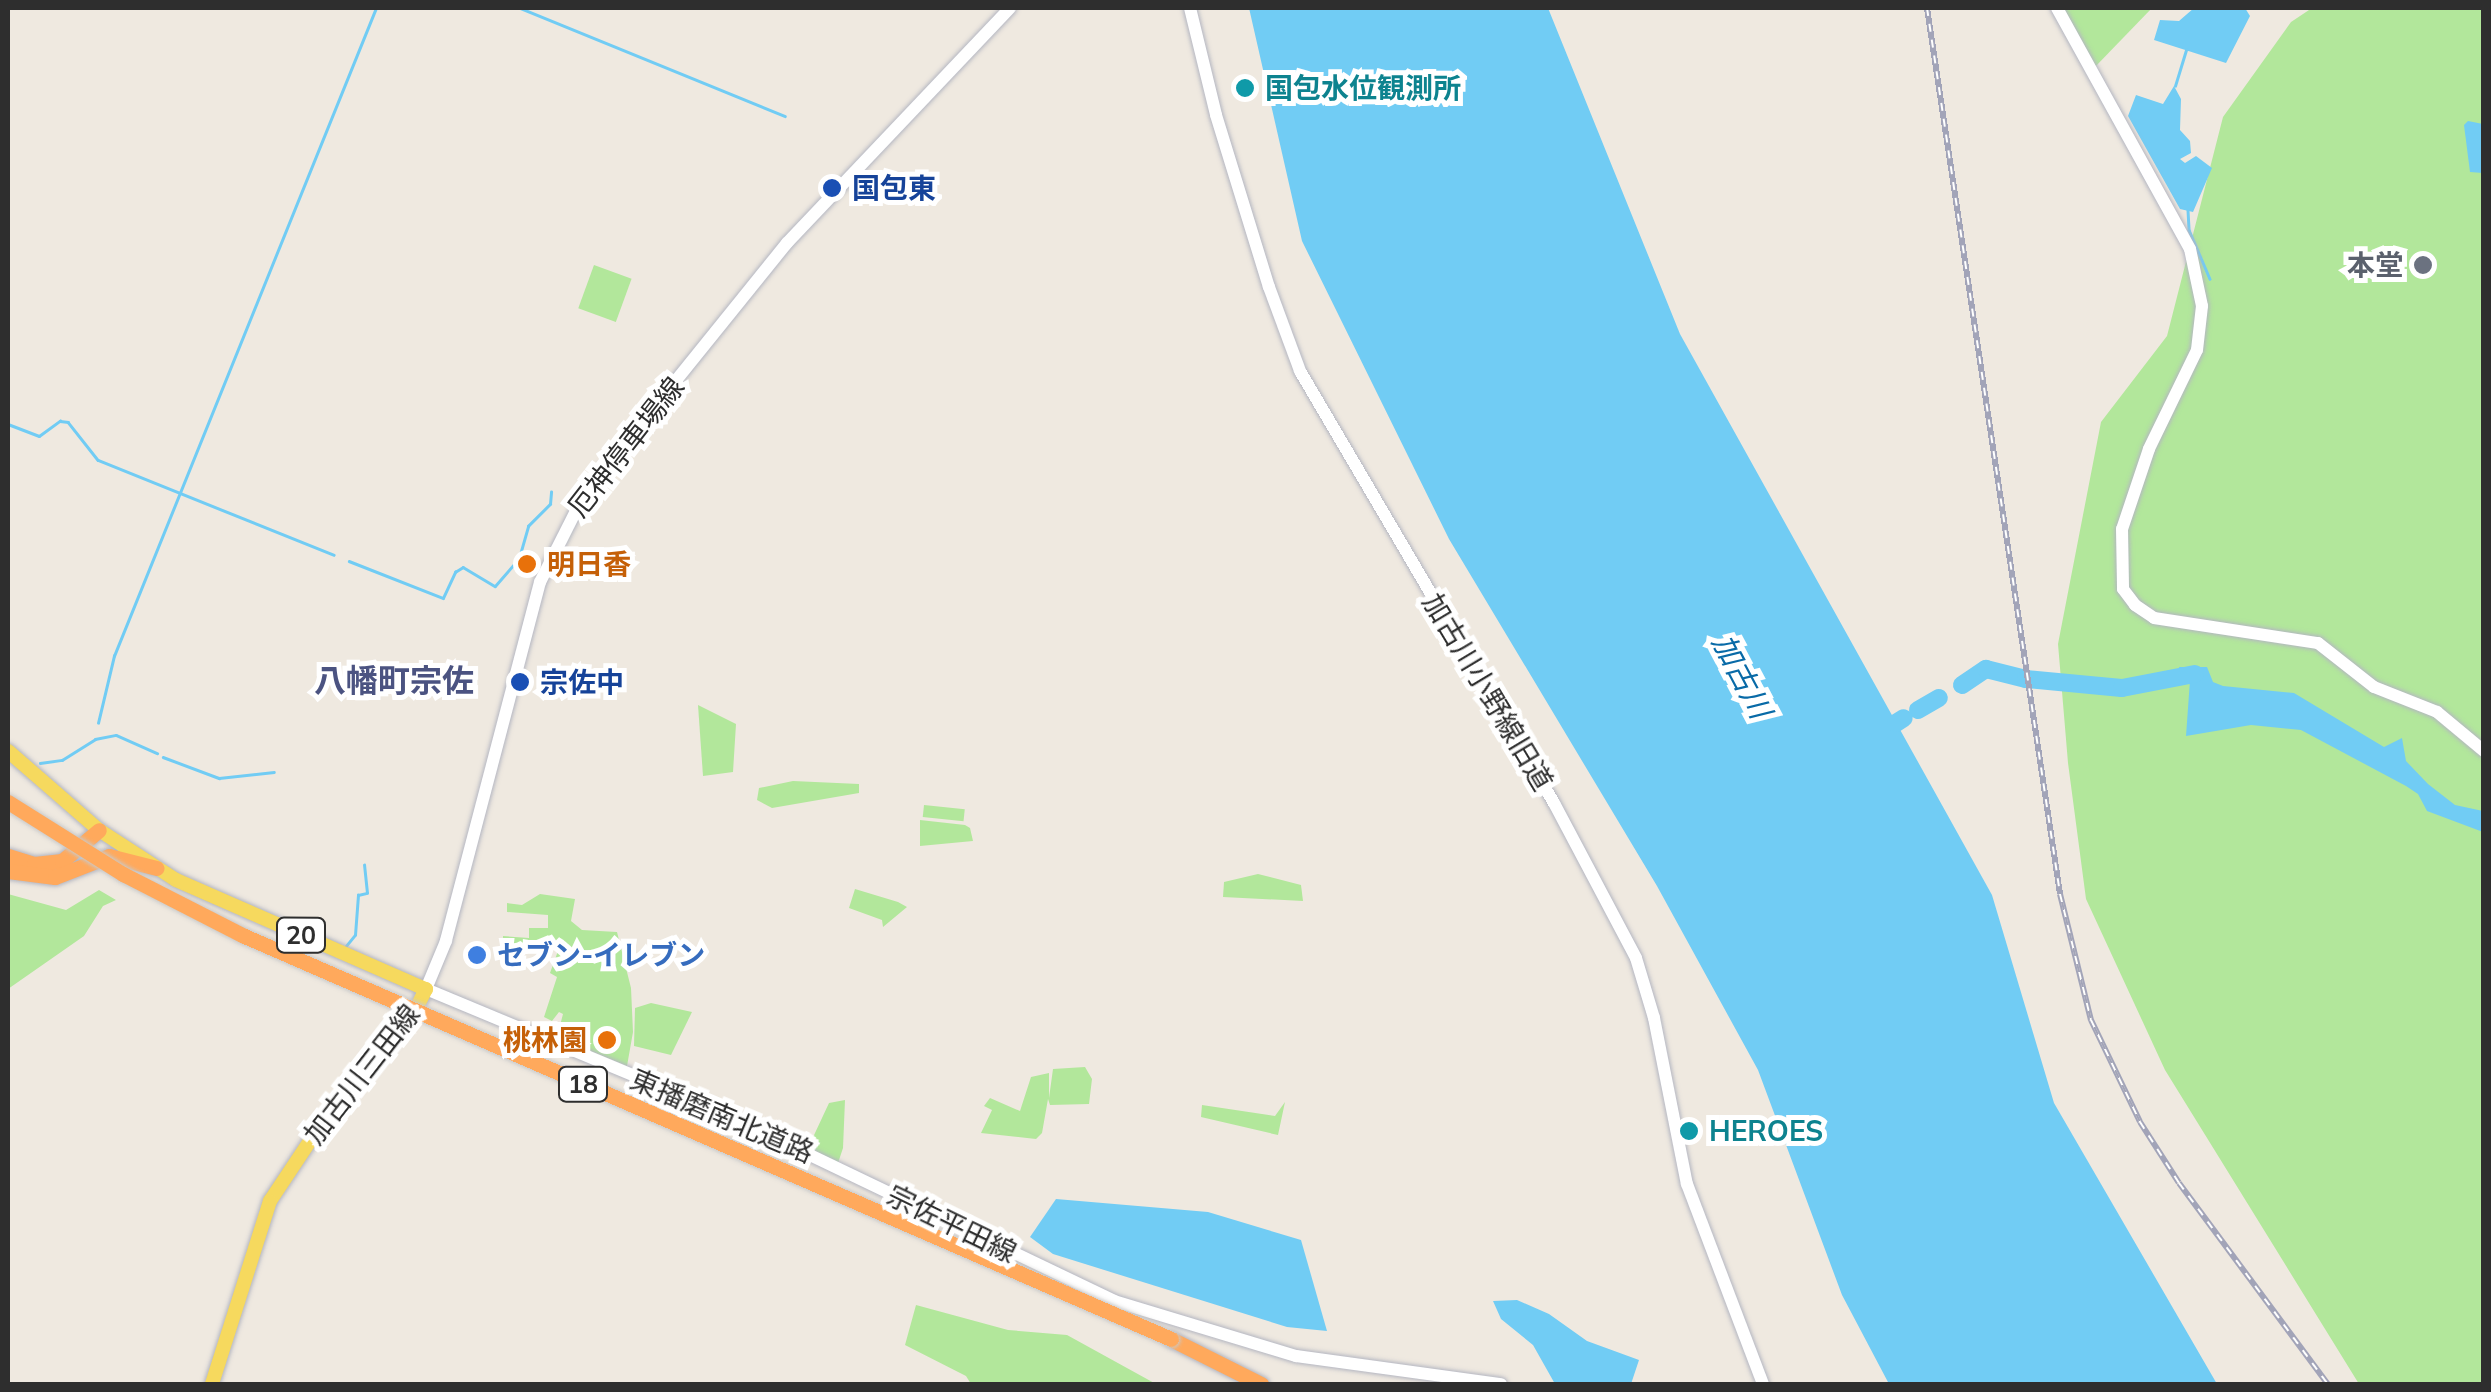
<!DOCTYPE html>
<meta charset="utf-8">
<style>
body{margin:0}
#map{position:relative;width:2491px;height:1392px;overflow:hidden;background:#efe9e0;font-family:Mulish,"Noto Sans JP",sans-serif}
div>[style]{position:absolute}
[style*='--x']{left:calc(var(--x)*1px);top:calc(var(--y)*1px);width:calc(var(--w)*1px);rotate:calc(var(--a)*1deg)}
.green>*{inset:0;background:#b2e79b;transform-origin:0 0}
.water>*{inset:0;background:#71ccf4}
.stream>*{height:2.5px;margin:-1.25px;padding:0 1.25px;transform-origin:1.25px;border-radius:1.25px;background:#71ccf4}
.river>*{height:18px;margin:-9px;padding:0 9px;transform-origin:9px;border-radius:9px;background:#71ccf4}
.roads{filter:drop-shadow(0 0 2px #b4b6c1) drop-shadow(0 0 2px #b4b6c1)}
.secondary>*{height:12px;margin:-6px;padding:0 6px;transform-origin:6px;border-radius:6px;background:#fff}
.primary>*{height:14px;margin:-7px;padding:0 7px;transform-origin:7px;border-radius:7px;background:#f6d95e}
.highway>*{height:15px;margin:-7.5px;padding:0 7.5px;transform-origin:7.5px;border-radius:7.5px;background:#ffa95c}
.rail>*{height:6px;margin-top:-3px;transform-origin:0;background:repeating-linear-gradient(90deg,#fff 0 8px,#a2a4b8 0 16px);box-sizing:border-box;border-block:2px solid #a2a4b8}
.bridges{filter:drop-shadow(0 0 2px #c9c9c9) drop-shadow(0 0 2px #c9c9c9)}
.highway-bridge>*{height:15px;margin:-7.5px;padding:0 7.5px;transform-origin:7.5px;border-radius:7.5px;background:#ffa95c}
.dots>*{width:28px;height:28px;translate:-50% -50%;box-sizing:border-box;border:5px solid #fff;border-radius:50%}
span{translate:-50% -50%;white-space:nowrap;text-align:center;line-height:1.15;-webkit-text-stroke:10px #fff;paint-order:stroke}
.shield-label span{padding:2px 8px;background:#fff;border:2px solid;border-radius:8px;-webkit-text-stroke-width:0}
.shield-label{font-size:25px;color:#2e2e2e;font-weight:700}
.culture-label{font-size:28px;color:#0d838f;font-weight:700}
.left{translate:0 -50%;text-align:left}
.transit-label{font-size:28px;color:#164399;font-weight:700}
.worship-label{font-size:28px;color:#5b616d;font-weight:700}
.right{translate:-100% -50%;text-align:right}
.street-label{font-size:28px;color:#2e2e2e}
.food-label{font-size:28px;color:#c56008;font-weight:700}
.shop-label{font-size:28px;color:#366cbe;font-weight:700}
.water-label{font-size:30px;color:#086aa7;font-style:italic}
.quarter-label{font-size:32px;color:#4b5381;font-weight:700}
.frame{position:absolute;inset:0;border:10px solid #2e2e2e;pointer-events:none}
</style>
<div id="map">
<div class="green">
<i style="clip-path:polygon(2061px 8px,2152px 8px,2094px 68px)"></i>
<i style="clip-path:polygon(2312px 8px,2483px 8px,2483px 1384px,2359px 1384px,2165px 1070px,2086px 899px,2068px 763px,2058px 644px,2101px 422px,2167px 336px,2223px 117px,2291px 22px)"></i>
<i style="left:594px;top:265px;width:40px;height:46px;rotate:20deg"></i>
<i style="clip-path:polygon(698px 705px,736px 724px,733px 772px,703px 776px)"></i>
<i style="clip-path:polygon(793px 781px,859px 784px,859px 793px,772px 808px,757px 800px,759px 788px)"></i>
<i style="left:924px;top:805px;width:41px;height:12px;rotate:6deg"></i>
<i style="clip-path:polygon(920px 820px,965px 825px,970px 828px,973px 841px,920px 846px)"></i>
<i style="clip-path:polygon(1258px 874px,1301px 885px,1303px 901px,1223px 897px,1224px 882px)"></i>
<i style="clip-path:polygon(855px 889px,898px 902px,907px 907px,883px 927px,882px 920px,849px 908px)"></i>
<i style="clip-path:polygon(99px 890px,116px 900px,103px 906px,84px 936px,8px 989px,8px 894px,66px 910px)"></i>
<i style="clip-path:polygon(540px 894px,575px 899px,571px 921px,582px 930px,617px 932px,631px 988px,633px 1032px,627px 1066px,557px 1037px,563px 1014px,559px 1012px,552px 1021px,544px 1017px,557px 977px,550px 973px,558px 951px,540px 944px,503px 944px,503px 936px,529px 938px,529px 928px,548px 928px,548px 915px,507px 912px,507px 903px,522px 905px)"></i>
<i style="clip-path:polygon(651px 1003px,692px 1012px,671px 1055px,634px 1046px,635px 1008px)"></i>
<i style="clip-path:polygon(1085px 1067px,1092px 1079px,1089px 1104px,1050px 1105px,1048px 1099px,1042px 1133px,1036px 1139px,981px 1133px,992px 1110px,984px 1106px,990px 1098px,1020px 1111px,1031px 1077px,1049px 1073px,1049px 1098px,1053px 1069px)"></i>
<i style="clip-path:polygon(845px 1100px,843px 1148px,838px 1163px,808px 1148px,829px 1103px)"></i>
<i style="clip-path:polygon(1285px 1102px,1278px 1135px,1201px 1117px,1202px 1105px,1275px 1116px)"></i>
<i style="clip-path:polygon(916px 1305px,1008px 1330px,1067px 1335px,1156px 1384px,971px 1384px,966px 1376px,905px 1345px)"></i>
</div>
<div class="water">
<i style="clip-path:polygon(1249px 8px,1548px 8px,1680px 334px,1992px 895px,2054px 1103px,2217px 1384px,1889px 1384px,1842px 1295px,1758px 1070px,1657px 886px,1449px 539px,1302px 241px)"></i>
<i style="clip-path:polygon(2194px 8px,2245px 8px,2250px 16px,2226px 63px,2154px 40px,2160px 20px,2179px 21px)"></i>
<i style="clip-path:polygon(2174px 86px,2181px 99px,2180px 130px,2190px 141px,2191px 153px,2180px 159px,2185px 163px,2196px 156px,2212px 168px,2193px 212px,2180px 209px,2128px 116px,2136px 95px,2163px 104px)"></i>
<i style="clip-path:polygon(2468px 121px,2483px 124px,2483px 173px,2470px 172px,2464px 125px)"></i>
<i style="clip-path:polygon(2179px 667px,2207px 667px,2213px 682px,2223px 686px,2294px 693px,2384px 747px,2402px 738px,2406px 761px,2428px 784px,2455px 805px,2483px 811px,2483px 832px,2427px 811px,2418px 794px,2406px 786px,2301px 730px,2251px 725px,2186px 736px,2190px 680px,2181px 678px)"></i>
<i style="clip-path:polygon(1056px 1199px,1208px 1212px,1301px 1240px,1327px 1331px,1287px 1327px,1053px 1254px,1030px 1237px)"></i>
<i style="clip-path:polygon(1517px 1300px,1549px 1314px,1587px 1341px,1639px 1360px,1631px 1384px,1555px 1384px,1533px 1345px,1501px 1319px,1493px 1301px)"></i>
</div>
<div class="stream">
<i style="--x:520;--y:8;--w:286;--a:22.2"></i>
<i style="--x:2175;--y:86;--w:38;--a:-73"></i>
<i style="--x:2188;--y:210;--w:20;--a:87"></i>
<i style="--x:2189;--y:230;--w:53;--a:66.8"></i>
<i style="--x:8;--y:424;--w:33;--a:21"></i>
<i style="--x:39;--y:436;--w:26;--a:-36"></i>
<i style="--x:60;--y:421;--w:8;--a:7"></i>
<i style="--x:68;--y:422;--w:48;--a:51.7"></i>
<i style="--x:98;--y:460;--w:254;--a:21.9"></i>
<i style="--x:349;--y:561;--w:101;--a:21.5"></i>
<i style="--x:443;--y:598;--w:29;--a:-65"></i>
<i style="--x:455;--y:572;--w:9;--a:-32"></i>
<i style="--x:463;--y:567;--w:37;--a:31"></i>
<i style="--x:495;--y:586;--w:37;--a:-49"></i>
<i style="--x:519;--y:558;--w:33;--a:-74"></i>
<i style="--x:528;--y:526;--w:31;--a:-45"></i>
<i style="--x:550;--y:504;--w:12;--a:-85"></i>
<i style="--x:98;--y:723;--w:69;--a:-76.6"></i>
<i style="--x:114;--y:656;--w:699;--a:-67.99"></i>
<i style="--x:163;--y:757;--w:60;--a:20.6"></i>
<i style="--x:219;--y:778;--w:55;--a:-6.2"></i>
<i style="--x:40;--y:763;--w:22;--a:-8"></i>
<i style="--x:62;--y:760;--w:39;--a:-32"></i>
<i style="--x:95;--y:739;--w:21;--a:-11"></i>
<i style="--x:116;--y:735;--w:45;--a:23.7"></i>
<i style="--x:346;--y:946;--w:14;--a:-51"></i>
<i style="--x:355;--y:935;--w:40;--a:-85.7"></i>
<i style="--x:358;--y:895;--w:9;--a:-13"></i>
<i style="--x:367;--y:893;--w:28;--a:-96"></i>
</div>
<div class="river">
<i style="--x:1962;--y:685;--w:29;--a:-34"></i>
<i style="--x:1986;--y:669;--w:41;--a:14"></i>
<i style="--x:2026;--y:679;--w:96;--a:5.4"></i>
<i style="--x:2122;--y:688;--w:74;--a:-10.9"></i>
<i style="--x:1918;--y:710;--w:24;--a:-30"></i>
<i style="--x:1896;--y:723;--w:9;--a:-32"></i>
</div>
<div class="roads">
<div class="secondary">
<i style="--x:1010;--y:8;--w:324;--a:133.5"></i>
<i style="--x:787;--y:243;--w:324;--a:128.9"></i>
<i style="--x:584;--y:495;--w:97;--a:116.8"></i>
<i style="--x:540;--y:582;--w:371;--a:104.7"></i>
<i style="--x:446;--y:941;--w:52;--a:112.6"></i>
<i style="--x:426;--y:989;--w:314;--a:22.6"></i>
<i style="--x:716;--y:1110;--w:441;--a:25.6"></i>
<i style="--x:1114;--y:1301;--w:190;--a:16.8"></i>
<i style="--x:1296;--y:1356;--w:207;--a:7.8"></i>
<i style="--x:1190;--y:8;--w:110;--a:76.3"></i>
<i style="--x:1216;--y:115;--w:180;--a:72.9"></i>
<i style="--x:1269;--y:287;--w:90;--a:69.7"></i>
<i style="--x:1300;--y:371;--w:501;--a:59.55"></i>
<i style="--x:1554;--y:803;--w:175;--a:62.1"></i>
<i style="--x:1636;--y:958;--w:63;--a:73.3"></i>
<i style="--x:1654;--y:1018;--w:169;--a:78.8"></i>
<i style="--x:1687;--y:1184;--w:214;--a:69.2"></i>
<i style="--x:2057;--y:8;--w:275;--a:61.1"></i>
<i style="--x:2190;--y:249;--w:58;--a:78.1"></i>
<i style="--x:2202;--y:306;--w:44;--a:96.5"></i>
<i style="--x:2197;--y:350;--w:110;--a:115.9"></i>
<i style="--x:2149;--y:449;--w:84;--a:108.6"></i>
<i style="--x:2122;--y:529;--w:60;--a:89"></i>
<i style="--x:2123;--y:589;--w:20;--a:53"></i>
<i style="--x:2135;--y:605;--w:23;--a:34"></i>
<i style="--x:2154;--y:618;--w:166;--a:8.7"></i>
<i style="--x:2318;--y:643;--w:71;--a:38.2"></i>
<i style="--x:2374;--y:687;--w:68;--a:21.6"></i>
<i style="--x:2437;--y:712;--w:61;--a:39.7"></i>
</div>
<div class="primary">
<i style="--x:8;--y:751;--w:121;--a:41"></i>
<i style="--x:99;--y:830;--w:92;--a:33"></i>
<i style="--x:176;--y:880;--w:273;--a:23.6"></i>
<i style="--x:426;--y:989;--w:33;--a:117"></i>
<i style="--x:411;--y:1018;--w:156;--a:129.5"></i>
<i style="--x:312;--y:1138;--w:76;--a:123.7"></i>
<i style="--x:270;--y:1201;--w:192;--a:107.6"></i>
</div>
<div class="highway">
<i style="--x:8;--y:856;--w:27;--a:17"></i>
<i style="--x:34;--y:864;--w:28;--a:-6"></i>
<i style="--x:62;--y:861;--w:48;--a:-40"></i>
<i style="--x:8;--y:871;--w:47;--a:7.3"></i>
<i style="--x:55;--y:877;--w:58;--a:-21.3"></i>
<i style="--x:109;--y:856;--w:49;--a:14.3"></i>
<i style="--x:1171;--y:1339;--w:101;--a:26.6"></i>
</div>
</div>
<div class="rail">
<i style="--x:1927;--y:8;--w:896;--a:81.46"></i>
<i style="--x:2060;--y:894;--w:130;--a:76.2"></i>
<i style="--x:2091;--y:1020;--w:113;--a:64.3"></i>
<i style="--x:2140;--y:1122;--w:72;--a:57.4"></i>
<i style="--x:2179;--y:1183;--w:250;--a:53.5"></i>
</div>
<div class="bridges">
<div class="highway-bridge">
<i style="--x:8;--y:802;--w:136;--a:32.1"></i>
<i style="--x:123;--y:874;--w:134;--a:27.1"></i>
<i style="--x:242;--y:935;--w:1013;--a:23.5"></i>
</div>
</div>
<div class="dots">
<i style="left:1245px;top:88px;background:#0f9aa8"></i>
<i style="left:832px;top:188px;background:#1a4fb4"></i>
<i style="left:2423px;top:265px;background:#6b7280"></i>
<i style="left:527px;top:564px;background:#e8710a"></i>
<i style="left:520px;top:682px;background:#1a4fb4"></i>
<i style="left:477px;top:955px;background:#3f7fe0"></i>
<i style="left:607px;top:1040px;background:#e8710a"></i>
<i style="left:1689px;top:1131px;background:#0f9aa8"></i>
</div>
<div class="shield-label">
<span style="left:301px;top:935px">20</span>
<span style="left:583px;top:1084px">18</span>
</div>
<div class="culture-label">
<span class="left" style="left:1265px;top:88px">国包水位観測所</span>
<span class="left" style="left:1709px;top:1131px">HEROES</span>
</div>
<div class="transit-label">
<span class="left" style="left:852px;top:188px">国包東</span>
<span class="left" style="left:540px;top:682px">宗佐中</span>
</div>
<div class="worship-label">
<span class="right" style="left:2403px;top:265px">本堂</span>
</div>
<div class="street-label">
<span style="left:626px;top:447px;rotate:-52deg">厄神停車場線</span>
<span style="left:1488px;top:692px;rotate:59deg">加古川小野線旧道</span>
<span style="left:362px;top:1074px;rotate:-52deg">加古川三田線</span>
<span style="left:722px;top:1116px;rotate:23deg">東播磨南北道路</span>
<span style="left:952px;top:1224px;rotate:26deg">宗佐平田線</span>
</div>
<div class="food-label">
<span class="left" style="left:547px;top:564px">明日香</span>
<span class="right" style="left:587px;top:1040px">桃林園</span>
</div>
<div class="shop-label">
<span class="left" style="left:497px;top:955px">セブン-イレブン</span>
</div>
<div class="water-label">
<span style="left:1742px;top:676px;rotate:62deg">加古川</span>
</div>
<div class="quarter-label">
<span style="left:394px;top:680px">八幡町宗佐</span>
</div>
<div class="frame"></div>
</div>
